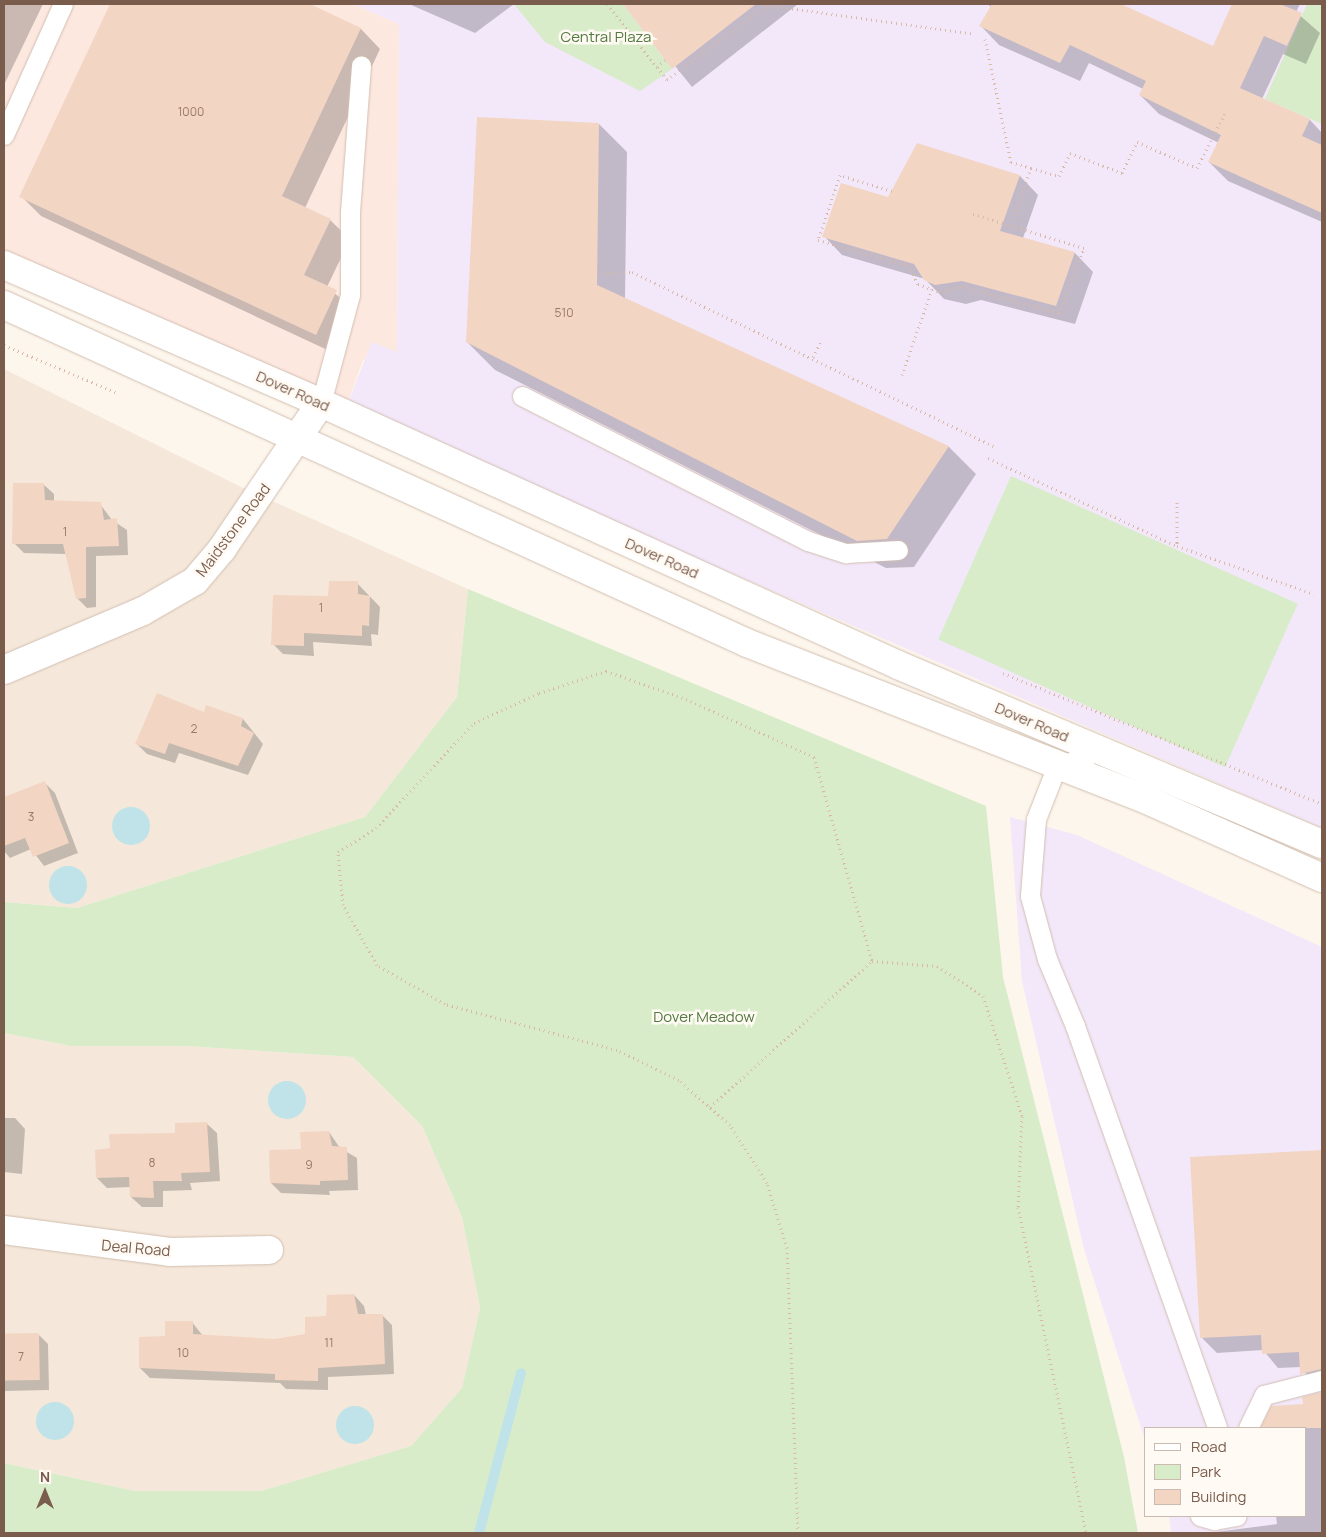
<!DOCTYPE html>
<style>
body{margin:0}
#map{position:relative;width:1326px;height:1537px;overflow:hidden;background:#fdf6ec;font-family:Manrope,sans-serif}
div>[style]{position:absolute}
[style*='--x']{left:calc(var(--x)*1px);top:calc(var(--y)*1px);width:calc(var(--w)*1px);rotate:calc(var(--a)*1deg)}
.residential>*{inset:0;background:#f5e8da}
.commercial>*{inset:0;background:#fde8e0}
.education>*{inset:0;background:#f3e8fa}
.green>*{inset:0;background:#d8ecc9;transform-origin:0 0}
.water>*{inset:0;background:#bfe3e8}
.round{border-radius:50%}
.shadow>*{inset:0;background:#0003}
.stream>*{height:10px;margin:-5px;padding:0 5px;transform-origin:5px;border-radius:5px;background:#bfe3e8}
.building>*{inset:0;background:#f3d5c3;transform-origin:0 0}
.path>*{height:3px;margin-top:-1.5px;transform-origin:0;background:repeating-linear-gradient(90deg,#d9b8a5 0 1px,transparent 0 5px)}
.roads{filter:drop-shadow(0 0 1px #d1beb0) drop-shadow(0 0 1px #d1beb0)}
.lane>*{height:19px;margin:-9.5px;padding:0 9.5px;transform-origin:9.5px;border-radius:9.5px;background:#fff}
.street>*{height:28px;margin:-14px;padding:0 14px;transform-origin:14px;border-radius:14px;background:#fff}
.secondary>*{height:28px;margin:-14px;padding:0 14px;transform-origin:14px;border-radius:14px;background:#fff}
span{translate:-50% -50%;white-space:nowrap;text-align:center;line-height:1.15;-webkit-text-stroke:5px #fffaf3;paint-order:stroke}
.number-label{font-size:12px;color:#987a6a}
.number-label span{-webkit-text-stroke-width:0}
.park-label{font-size:15px;color:#537a41}
.street-label{font-size:15px;color:#7a5c4d}
.frame{position:absolute;inset:0;border:5px solid #7a5c4d;pointer-events:none}
.legend{position:absolute;left:1144px;top:1427px;width:162px;height:90px;box-sizing:border-box;background:#fffaf3;border:1px solid #cabbb1;margin:0;padding:6px 9px;list-style:none;font-size:15px;color:#7a5c4d}
.legend li{display:flex;align-items:center;gap:10px;height:25px}
.legend b{width:25px;border:1px solid #cabbb1}
.north{position:absolute;left:20px;top:1467px;width:50px;height:50px;-webkit-text-stroke:4px #fffaf3;paint-order:stroke;rotate:0deg;font-size:14px;font-weight:700;line-height:20px;text-align:center;color:#7a5c4d}
.north::after{content:'';display:block;margin:auto;width:18px;height:22px;background:#7a5c4d;clip-path:polygon(50% 0,100% 100%,50% 72%,0 100%)}
</style>
<div id="map">
<div class="residential">
<i style="clip-path:polygon(4px 369px,239px 486px,468px 589px,457px 697px,365px 817px,77px 908px,4px 902px)"></i>
<i style="clip-path:polygon(4px 1033px,71px 1046px,186px 1046px,353px 1057px,422px 1126px,462px 1217px,480px 1308px,462px 1388px,411px 1446px,261px 1491px,135px 1491px,4px 1463px)"></i>
</div>
<div class="commercial">
<i style="clip-path:polygon(4px 4px,353px 4px,399px 24px,397px 352px,363px 360px,346px 407px,4px 252px)"></i>
</div>
<div class="education">
<i style="clip-path:polygon(353px 4px,1322px 4px,1322px 828px,346px 407px,372px 342px,397px 352px,399px 24px)"></i>
<i style="clip-path:polygon(1010px 817px,1077px 835px,1322px 947px,1322px 1533px,1171px 1533px,1169px 1516px,1305px 1516px,1305px 1428px,1145px 1428px,1145px 1440px,1084px 1249px,1022px 981px)"></i>
</div>
<div class="green">
<i style="clip-path:polygon(514px 4px,623px 4px,672px 69px,640px 91px,545px 42px)"></i>
<i style="clip-path:polygon(1307px 4px,1322px 4px,1322px 124px,1265px 99px)"></i>
<i style="left:1011px;top:476px;width:314px;height:179px;rotate:24deg"></i>
<i style="clip-path:polygon(468px 589px,986px 806px,1003px 977px,1124px 1457px,1138px 1533px,4px 1533px,4px 1463px,135px 1491px,261px 1491px,411px 1446px,462px 1388px,480px 1308px,462px 1217px,422px 1126px,353px 1057px,186px 1046px,71px 1046px,4px 1033px,4px 902px,77px 908px,365px 817px,457px 697px)"></i>
</div>
<div class="water">
<i class="round" style="left:112px;top:807px;width:38px;height:38px"></i>
<i class="round" style="left:49px;top:866px;width:38px;height:38px"></i>
<i class="round" style="left:268px;top:1081px;width:38px;height:38px"></i>
<i class="round" style="left:36px;top:1402px;width:38px;height:38px"></i>
<i class="round" style="left:336px;top:1406px;width:38px;height:38px"></i>
</div>
<div class="shadow">
<i style="clip-path:polygon(4px 4px,43px 4px,4px 85px)"></i>
<i style="clip-path:polygon(112px 4px,307px 4px,361px 29px,380px 49px,305px 208px,330px 220px,350px 239px,327px 287px,356px 311px,336px 354px,41px 216px,21px 196px)"></i>
<i style="clip-path:polygon(409px 4px,514px 4px,475px 33px)"></i>
<i style="clip-path:polygon(625px 4px,798px 4px,692px 87px)"></i>
<i style="clip-path:polygon(988px 4px,1118px 4px,1213px 48px,1233px 4px,1300px 4px,1296px 12px,1320px 33px,1306px 64px,1283px 54px,1262px 99px,1310px 120px,1322px 133px,1322px 222px,1228px 181px,1209px 162px,1219px 143px,1159px 114px,1140px 95px,1143px 89px,1089px 63px,1080px 81px,999px 45px,981px 26px,991px 7px)"></i>
<i style="clip-path:polygon(599px 124px,627px 152px,625px 299px,949px 447px,976px 474px,914px 567px,886px 568px,495px 370px,467px 342px)"></i>
<i style="clip-path:polygon(1020px 176px,1038px 195px,1023px 238px,1075px 253px,1093px 272px,1075px 324px,981px 300px,966px 304px,944px 299px,925px 279px,842px 255px,824px 236px,889px 198px)"></i>
<i style="clip-path:polygon(43px 484px,54px 494px,54px 502px,100px 504px,112px 520px,127px 530px,128px 555px,96px 556px,96px 607px,87px 608px,77px 598px,67px 554px,24px 553px,14px 543px)"></i>
<i style="clip-path:polygon(357px 583px,380px 607px,378px 635px,371px 634px,372px 646px,313px 642px,314px 656px,283px 654px,273px 644px,329px 597px)"></i>
<i style="clip-path:polygon(207px 707px,243px 719px,263px 744px,248px 775px,179px 753px,175px 763px,147px 754px,137px 744px,204px 713px)"></i>
<i style="clip-path:polygon(45px 783px,55px 793px,78px 853px,44px 866px,31px 849px,10px 858px,4px 851px,4px 798px)"></i>
<i style="clip-path:polygon(4px 1118px,15px 1118px,25px 1129px,22px 1174px,4px 1172px)"></i>
<i style="clip-path:polygon(206px 1123px,217px 1133px,220px 1181px,190px 1183px,192px 1190px,163px 1191px,163px 1207px,142px 1207px,131px 1197px,131px 1187px,107px 1188px,97px 1178px)"></i>
<i style="clip-path:polygon(329px 1132px,340px 1148px,357px 1158px,358px 1190px,329px 1191px,330px 1195px,281px 1193px,271px 1183px,302px 1150px)"></i>
<i style="clip-path:polygon(1322px 1151px,1322px 1387px,1317px 1388px,1301px 1367px,1278px 1368px,1263px 1350px,1217px 1353px,1202px 1338px,1192px 1158px)"></i>
<i style="clip-path:polygon(354px 1295px,364px 1306px,366px 1315px,382px 1315px,392px 1325px,394px 1374px,328px 1377px,328px 1390px,286px 1389px,280px 1383px,150px 1378px,140px 1368px,166px 1337px,192px 1322px,203px 1336px,275px 1340px,306px 1335px)"></i>
<i style="clip-path:polygon(38px 1334px,48px 1344px,49px 1390px,4px 1391px,4px 1335px)"></i>
<i style="clip-path:polygon(1322px 1393px,1322px 1533px,1169px 1533px,1216px 1532px,1277px 1524px,1276px 1516px,1305px 1516px,1305px 1428px,1271px 1428px,1270px 1410px,1304px 1406px,1304px 1398px)"></i>
</div>
<div class="stream">
<i style="--x:479;--y:1533;--w:165;--a:-75.3"></i>
</div>
<div class="building">
<i style="clip-path:polygon(110px 4px,310px 4px,361px 28px,282px 196px,331px 219px,304px 275px,337px 290px,316px 335px,19px 197px)"></i>
<i style="clip-path:polygon(623px 4px,756px 4px,672px 69px)"></i>
<i style="clip-path:polygon(992px 4px,1121px 4px,1213px 46px,1232px 4px,1280px 4px,1302px 13px,1287px 46px,1264px 36px,1240px 88px,1310px 119px,1302px 136px,1322px 145px,1322px 213px,1208px 162px,1221px 135px,1139px 95px,1146px 81px,1070px 45px,1060px 63px,979px 26px)"></i>
<i style="clip-path:polygon(477px 117px,599px 123px,597px 285px,949px 446px,887px 539px,857px 541px,466px 342px)"></i>
<i style="clip-path:polygon(917px 143px,1020px 175px,1000px 231px,1075px 252px,1056px 306px,962px 281px,935px 285px,924px 280px,914px 264px,822px 237px,841px 183px,888px 197px)"></i>
<i style="clip-path:polygon(13px 483px,44px 483px,45px 500px,101px 502px,104px 520px,117px 518px,119px 546px,86px 547px,86px 598px,76px 599px,63px 544px,12px 544px)"></i>
<i style="clip-path:polygon(329px 581px,358px 581px,358px 594px,370px 596px,369px 626px,362px 625px,362px 636px,304px 633px,304px 646px,271px 645px,273px 595px,328px 596px)"></i>
<i style="clip-path:polygon(157px 693px,204px 712px,206px 705px,243px 718px,241px 726px,254px 733px,238px 766px,169px 743px,165px 754px,135px 744px)"></i>
<i style="clip-path:polygon(45px 781px,69px 843px,33px 857px,25px 838px,4px 846px,4px 797px)"></i>
<i style="clip-path:polygon(207px 1122px,210px 1172px,181px 1173px,182px 1181px,153px 1181px,154px 1198px,130px 1197px,129px 1177px,96px 1178px,95px 1150px,110px 1148px,109px 1134px,175px 1133px,175px 1123px)"></i>
<i style="clip-path:polygon(329px 1131px,332px 1146px,347px 1147px,348px 1180px,320px 1181px,320px 1185px,270px 1183px,269px 1150px,301px 1149px,300px 1132px)"></i>
<i style="clip-path:polygon(1322px 1150px,1322px 1369px,1300px 1374px,1299px 1352px,1262px 1354px,1261px 1335px,1200px 1338px,1190px 1157px)"></i>
<i style="clip-path:polygon(354px 1294px,358px 1314px,383px 1314px,385px 1364px,318px 1368px,318px 1381px,275px 1380px,275px 1374px,139px 1368px,139px 1337px,165px 1336px,165px 1321px,193px 1321px,193px 1334px,275px 1339px,305px 1334px,305px 1317px,326px 1316px,327px 1295px)"></i>
<i style="left:39px;top:1333px;width:47px;height:35px;rotate:89deg"></i>
<i style="clip-path:polygon(1322px 1392px,1322px 1428px,1260px 1428px,1271px 1406px,1303px 1404px,1302px 1397px)"></i>
</div>
<div class="path">
<i style="--x:607;--y:4;--w:80;--a:51.6"></i>
<i style="--x:657;--y:67;--w:11;--a:-41"></i>
<i style="--x:985;--y:39;--w:126;--a:78.1"></i>
<i style="--x:1011;--y:162;--w:21;--a:17"></i>
<i style="--x:657;--y:67;--w:16;--a:52"></i>
<i style="--x:667;--y:80;--w:125;--a:-36.9"></i>
<i style="--x:767;--y:5;--w:210;--a:7.9"></i>
<i style="--x:892;--y:191;--w:54;--a:-162.9"></i>
<i style="--x:840;--y:175;--w:69;--a:108.7"></i>
<i style="--x:818;--y:240;--w:94;--a:15.4"></i>
<i style="--x:909;--y:265;--w:21;--a:65"></i>
<i style="--x:918;--y:284;--w:22;--a:21"></i>
<i style="--x:939;--y:292;--w:23;--a:-15"></i>
<i style="--x:961;--y:286;--w:103;--a:15.3"></i>
<i style="--x:1060;--y:313;--w:69;--a:-69.7"></i>
<i style="--x:1084;--y:248;--w:119;--a:-162.9"></i>
<i style="--x:1011;--y:225;--w:60;--a:-70.7"></i>
<i style="--x:1031;--y:168;--w:29;--a:16"></i>
<i style="--x:1059;--y:176;--w:25;--a:-64"></i>
<i style="--x:1070;--y:153;--w:56;--a:21"></i>
<i style="--x:1122;--y:173;--w:34;--a:-64"></i>
<i style="--x:1137;--y:142;--w:65;--a:23.4"></i>
<i style="--x:1197;--y:168;--w:62;--a:-63"></i>
<i style="--x:604;--y:273;--w:28;--a:-2"></i>
<i style="--x:632;--y:272;--w:402;--a:25.7"></i>
<i style="--x:4;--y:345;--w:121;--a:22.9"></i>
<i style="--x:813;--y:357;--w:20;--a:-63"></i>
<i style="--x:902;--y:375;--w:91;--a:-70.8"></i>
<i style="--x:988;--y:458;--w:208;--a:25"></i>
<i style="--x:1177;--y:546;--w:145;--a:19.3"></i>
<i style="--x:1177;--y:502;--w:44;--a:90"></i>
<i style="--x:1003;--y:673;--w:345;--a:22.3"></i>
<i style="--x:710;--y:1107;--w:218;--a:-42"></i>
<i style="--x:798;--y:1533;--w:285;--a:-92.2"></i>
<i style="--x:787;--y:1248;--w:68;--a:-107.1"></i>
<i style="--x:767;--y:1183;--w:69;--a:-122.5"></i>
<i style="--x:730;--y:1125;--w:68;--a:-138.6"></i>
<i style="--x:679;--y:1080;--w:69;--a:-154.2"></i>
<i style="--x:617;--y:1050;--w:178;--a:-165"></i>
<i style="--x:445;--y:1004;--w:78;--a:-150.2"></i>
<i style="--x:377;--y:965;--w:69;--a:-119.5"></i>
<i style="--x:343;--y:905;--w:53;--a:-95.4"></i>
<i style="--x:338;--y:852;--w:45;--a:-32.3"></i>
<i style="--x:376;--y:828;--w:144;--a:-47"></i>
<i style="--x:474;--y:723;--w:72;--a:-24.8"></i>
<i style="--x:539;--y:693;--w:71;--a:-18.2"></i>
<i style="--x:606;--y:671;--w:85;--a:19.3"></i>
<i style="--x:686;--y:699;--w:141;--a:24.4"></i>
<i style="--x:814;--y:757;--w:212;--a:74.1"></i>
<i style="--x:872;--y:961;--w:65;--a:4.4"></i>
<i style="--x:937;--y:966;--w:55;--a:33.1"></i>
<i style="--x:983;--y:996;--w:126;--a:72"></i>
<i style="--x:1022;--y:1116;--w:91;--a:92.5"></i>
<i style="--x:1018;--y:1207;--w:333;--a:78.2"></i>
</div>
<div class="roads">
<div class="lane">
<i style="--x:4;--y:135;--w:144;--a:-65.8"></i>
<i style="--x:522;--y:396;--w:321;--a:26.9"></i>
<i style="--x:808;--y:541;--w:40;--a:18"></i>
<i style="--x:846;--y:553;--w:52;--a:-3.3"></i>
<i style="--x:321;--y:403;--w:112;--a:-75"></i>
<i style="--x:350;--y:295;--w:83;--a:-90"></i>
<i style="--x:350;--y:212;--w:147;--a:-85.7"></i>
<i style="--x:1098;--y:751;--w:45;--a:158"></i>
<i style="--x:1056;--y:768;--w:55;--a:111.4"></i>
<i style="--x:1036;--y:819;--w:77;--a:94.5"></i>
<i style="--x:1030;--y:896;--w:65;--a:74.9"></i>
<i style="--x:1047;--y:959;--w:73;--a:67.3"></i>
<i style="--x:1075;--y:1026;--w:426;--a:70.5"></i>
<i style="--x:1248;--y:1428;--w:37;--a:-64"></i>
<i style="--x:1264;--y:1395;--w:60;--a:-14.5"></i>
<i style="--x:1200;--y:1516;--w:15;--a:16"></i>
<i style="--x:1214;--y:1520;--w:23;--a:-10"></i>
</div>
<div class="street">
<i style="--x:4;--y:670;--w:151;--a:-23"></i>
<i style="--x:143;--y:611;--w:60;--a:-30"></i>
<i style="--x:195;--y:581;--w:42;--a:-49.8"></i>
<i style="--x:222;--y:549;--w:176;--a:-55.9"></i>
<i style="--x:4;--y:1230;--w:167;--a:7.5"></i>
<i style="--x:170;--y:1252;--w:99;--a:-1.2"></i>
</div>
<div class="secondary">
<i style="--x:4;--y:265;--w:346;--a:23.5"></i>
<i style="--x:321;--y:403;--w:634;--a:24.42"></i>
<i style="--x:898;--y:665;--w:460;--a:22.9"></i>
<i style="--x:4;--y:305;--w:816;--a:24.46"></i>
<i style="--x:747;--y:643;--w:430;--a:21.4"></i>
<i style="--x:1147;--y:800;--w:192;--a:24"></i>
</div>
</div>
<div class="number-label">
<span style="left:191px;top:112px">1000</span>
<span style="left:564px;top:313px">510</span>
<span style="left:65px;top:532px">1</span>
<span style="left:321px;top:608px">1</span>
<span style="left:194px;top:729px">2</span>
<span style="left:31px;top:817px">3</span>
<span style="left:152px;top:1163px">8</span>
<span style="left:309px;top:1165px">9</span>
<span style="left:329px;top:1343px">11</span>
<span style="left:183px;top:1353px">10</span>
<span style="left:21px;top:1357px">7</span>
</div>
<div class="park-label">
<span style="left:606px;top:37px">Central Plaza</span>
<span style="left:704px;top:1017px">Dover Meadow</span>
</div>
<div class="street-label">
<span style="left:293px;top:391px;rotate:24deg">Dover Road</span>
<span style="left:233px;top:530px;rotate:-53deg">Maidstone Road</span>
<span style="left:662px;top:558px;rotate:24deg">Dover Road</span>
<span style="left:1032px;top:722px;rotate:23deg">Dover Road</span>
<span style="left:136px;top:1248px;rotate:5deg">Deal Road</span>
</div>
<div class="frame"></div>
<ul class="legend">
<li><b style="height:6px;background:#fff"></b>Road</li>
<li><b style="height:14px;background:#d8ecc9"></b>Park</li>
<li><b style="height:14px;background:#f3d5c3"></b>Building</li>
</ul>
<div class="north">N</div>
</div>
